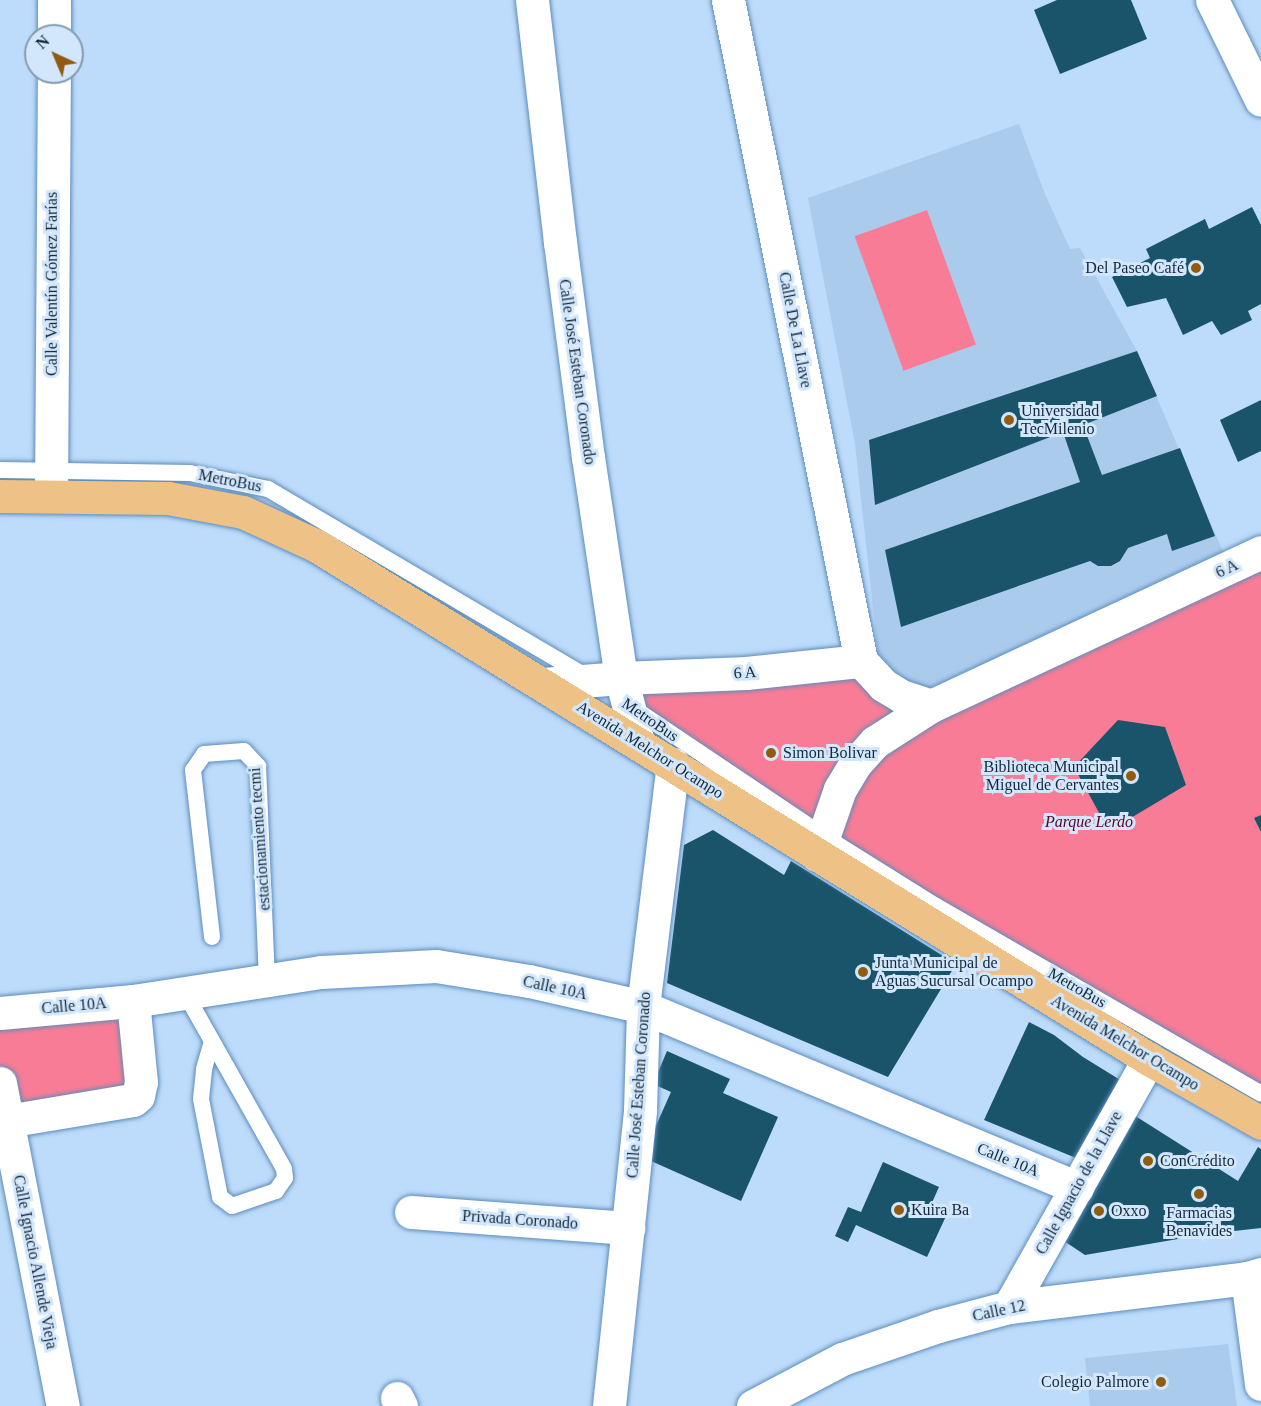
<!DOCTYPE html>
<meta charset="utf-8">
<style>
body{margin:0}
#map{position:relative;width:1261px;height:1406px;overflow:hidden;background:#bddbfa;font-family:"Times New Roman",serif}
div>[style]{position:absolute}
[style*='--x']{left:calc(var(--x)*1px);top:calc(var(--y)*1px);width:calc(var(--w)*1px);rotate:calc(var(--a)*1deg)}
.built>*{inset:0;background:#abcbed}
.green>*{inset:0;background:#f87c96;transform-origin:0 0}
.building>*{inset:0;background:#19546b}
.roads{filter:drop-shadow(0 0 2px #5d8dbc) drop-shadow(0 0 2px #5d8dbc)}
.service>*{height:16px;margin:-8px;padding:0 8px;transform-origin:8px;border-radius:8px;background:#fff}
.minor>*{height:33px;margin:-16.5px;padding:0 16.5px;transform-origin:16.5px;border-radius:16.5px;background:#fff}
.primary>*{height:33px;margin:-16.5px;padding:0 16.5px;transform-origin:16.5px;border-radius:16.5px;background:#eec186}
.dots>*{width:16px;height:16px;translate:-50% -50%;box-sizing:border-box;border:3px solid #d3e7fc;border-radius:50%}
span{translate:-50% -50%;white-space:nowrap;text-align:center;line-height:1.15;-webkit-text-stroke:6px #d3e7fc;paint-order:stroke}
.poi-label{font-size:16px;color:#14283b}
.right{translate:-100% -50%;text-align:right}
.left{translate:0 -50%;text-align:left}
.street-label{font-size:16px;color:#14283b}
.park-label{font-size:16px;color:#570421;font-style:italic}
.north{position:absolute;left:24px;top:24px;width:60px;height:60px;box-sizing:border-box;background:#d3e7fc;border:2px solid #879baf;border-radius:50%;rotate:316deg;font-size:16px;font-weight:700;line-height:24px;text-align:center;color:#14283b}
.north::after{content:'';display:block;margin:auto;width:21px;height:27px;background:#915c10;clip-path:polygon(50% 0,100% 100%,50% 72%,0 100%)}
</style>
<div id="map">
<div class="built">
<i style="clip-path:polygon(1019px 124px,1045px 194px,1070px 249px,1080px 248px,1137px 351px,1227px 561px,949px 691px,920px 690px,879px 663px,855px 444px,808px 198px)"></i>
<i style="clip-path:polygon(1228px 1344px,1237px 1406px,1090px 1406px,1085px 1358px)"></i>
</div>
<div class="green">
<i style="left:927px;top:210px;width:143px;height:77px;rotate:70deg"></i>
<i style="clip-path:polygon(1261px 549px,1261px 1123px,638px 742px,621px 678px,861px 661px,931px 706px)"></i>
<i style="clip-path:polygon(133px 1001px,141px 1082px,7px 1121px,0 1083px,0 1013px)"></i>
</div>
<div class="building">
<i style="clip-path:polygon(1057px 0,1131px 0,1147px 39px,1060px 74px,1034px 10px)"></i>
<i style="clip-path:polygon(1252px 207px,1261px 225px,1261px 304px,1248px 311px,1252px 320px,1221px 335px,1212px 321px,1183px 335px,1166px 298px,1127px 307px,1112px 277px,1150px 258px,1146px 249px,1205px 219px,1209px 229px)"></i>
<i style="clip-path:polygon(1137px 351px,1157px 396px,1083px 425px,1102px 475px,1180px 448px,1215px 536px,1172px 551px,1167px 534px,1128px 548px,1120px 561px,1111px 566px,1098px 566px,1090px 561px,901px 627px,885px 550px,1080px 482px,1063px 432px,875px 505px,869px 440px)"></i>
<i style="clip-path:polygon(1261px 400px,1261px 451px,1238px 462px,1220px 420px)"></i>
<i style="clip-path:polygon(1118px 720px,1165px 727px,1186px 785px,1109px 831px,1074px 767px)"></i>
<i style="clip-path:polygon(1261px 815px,1261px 832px,1254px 818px)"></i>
<i style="clip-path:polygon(713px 830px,784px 875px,791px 861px,956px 964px,888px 1077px,667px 983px,684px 845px)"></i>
<i style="clip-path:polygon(1029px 1022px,1054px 1035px,1083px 1057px,1130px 1086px,1088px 1163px,984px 1120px)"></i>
<i style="clip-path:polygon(667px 1051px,730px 1079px,723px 1093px,778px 1117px,741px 1201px,642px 1157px,671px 1092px,653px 1084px)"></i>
<i style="clip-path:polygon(1129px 1112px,1238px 1181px,1258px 1147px,1261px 1149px,1261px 1228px,1207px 1234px,1085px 1255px,1061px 1239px)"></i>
<i style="clip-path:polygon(883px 1162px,939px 1187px,930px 1207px,947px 1214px,927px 1257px,856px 1225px,848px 1242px,835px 1236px,848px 1207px,861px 1212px)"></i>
</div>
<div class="roads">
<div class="service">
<i style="--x:0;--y:470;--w:190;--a:0.9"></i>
<i style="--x:190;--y:473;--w:80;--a:11.6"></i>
<i style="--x:268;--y:489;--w:368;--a:30.5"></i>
<i style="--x:632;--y:707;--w:231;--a:33.9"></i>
<i style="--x:824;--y:836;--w:132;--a:32"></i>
<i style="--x:936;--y:906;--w:375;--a:30"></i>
<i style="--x:212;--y:937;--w:168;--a:-96.5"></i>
<i style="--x:193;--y:770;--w:19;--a:-55"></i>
<i style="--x:204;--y:754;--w:40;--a:-4.3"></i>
<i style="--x:244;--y:751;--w:21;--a:47"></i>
<i style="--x:258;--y:766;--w:214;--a:87.6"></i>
<i style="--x:185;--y:993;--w:202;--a:60.6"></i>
<i style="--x:284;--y:1169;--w:9;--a:84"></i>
<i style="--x:285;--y:1178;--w:16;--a:125"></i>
<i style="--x:276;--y:1191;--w:46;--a:161.2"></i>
<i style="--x:232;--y:1206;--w:15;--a:-143"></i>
<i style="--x:220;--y:1197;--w:100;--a:-101"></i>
<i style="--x:201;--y:1099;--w:30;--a:-84"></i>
<i style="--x:204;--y:1069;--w:29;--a:-74"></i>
</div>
<div class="minor">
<i style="--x:532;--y:0;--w:244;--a:83.4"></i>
<i style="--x:560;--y:242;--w:217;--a:82.6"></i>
<i style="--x:588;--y:457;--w:223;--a:81.5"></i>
<i style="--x:621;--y:678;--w:66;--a:75.1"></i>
<i style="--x:728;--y:0;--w:674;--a:78.62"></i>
<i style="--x:861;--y:661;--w:33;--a:47"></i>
<i style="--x:883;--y:685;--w:21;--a:31"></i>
<i style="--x:901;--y:696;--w:32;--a:18"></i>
<i style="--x:1212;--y:0;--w:111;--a:63.9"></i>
<i style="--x:54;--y:36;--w:36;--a:-90"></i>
<i style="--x:51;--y:495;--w:423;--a:-89.6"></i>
<i style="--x:543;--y:684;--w:78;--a:-4.4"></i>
<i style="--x:621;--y:678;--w:125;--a:-2.3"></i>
<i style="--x:746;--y:673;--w:116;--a:-6"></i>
<i style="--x:817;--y:855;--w:70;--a:-70.8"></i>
<i style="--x:840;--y:789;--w:29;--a:-59"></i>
<i style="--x:855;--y:764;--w:30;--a:-48"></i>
<i style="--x:875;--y:742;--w:67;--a:-32.7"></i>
<i style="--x:931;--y:706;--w:364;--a:-25"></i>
<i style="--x:0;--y:1013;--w:134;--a:-5.2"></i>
<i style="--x:133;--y:1001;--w:190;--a:-8.8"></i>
<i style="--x:321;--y:972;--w:115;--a:-3"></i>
<i style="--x:436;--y:966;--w:94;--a:9.2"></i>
<i style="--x:529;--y:981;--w:117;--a:12.8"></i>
<i style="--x:643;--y:1007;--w:470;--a:22.6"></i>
<i style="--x:0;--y:1083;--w:329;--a:79"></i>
<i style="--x:7;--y:1121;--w:128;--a:-9.5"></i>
<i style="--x:133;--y:1100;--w:6;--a:-39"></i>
<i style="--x:138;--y:1096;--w:14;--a:-78"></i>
<i style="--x:141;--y:1082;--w:81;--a:-95.6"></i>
<i style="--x:411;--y:1212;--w:218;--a:4.2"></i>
<i style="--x:1247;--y:1278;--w:107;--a:82.5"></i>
<i style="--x:1009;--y:1307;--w:285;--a:-60.6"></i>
<i style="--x:397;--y:1398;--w:9;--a:63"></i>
<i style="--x:609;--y:1406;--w:298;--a:-84"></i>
<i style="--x:640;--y:1110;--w:103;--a:-88.3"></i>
<i style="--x:643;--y:1007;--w:245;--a:-83"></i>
<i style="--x:753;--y:1406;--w:101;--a:-27.8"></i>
<i style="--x:842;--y:1359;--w:102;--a:-19"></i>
<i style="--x:938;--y:1326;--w:73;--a:-15"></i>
<i style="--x:1009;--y:1307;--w:240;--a:-6.9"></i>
<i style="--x:1247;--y:1278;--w:15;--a:-16"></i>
</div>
<div class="primary">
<i style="--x:0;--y:496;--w:168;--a:0.7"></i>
<i style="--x:168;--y:498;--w:76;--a:10.6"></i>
<i style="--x:243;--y:512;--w:81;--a:24.7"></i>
<i style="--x:317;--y:546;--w:977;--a:31.66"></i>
<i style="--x:1149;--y:1059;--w:129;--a:29.7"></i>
</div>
</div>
<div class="dots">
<i style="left:1196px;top:268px;background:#915c10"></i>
<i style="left:1009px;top:420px;background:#915c10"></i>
<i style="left:771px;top:753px;background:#915c10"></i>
<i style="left:1131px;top:776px;background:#915c10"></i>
<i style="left:863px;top:972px;background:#915c10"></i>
<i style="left:1148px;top:1161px;background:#915c10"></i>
<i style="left:1199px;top:1194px;background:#915c10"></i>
<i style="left:899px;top:1210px;background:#915c10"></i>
<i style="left:1099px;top:1211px;background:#915c10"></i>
<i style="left:1161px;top:1382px;background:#915c10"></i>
</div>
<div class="poi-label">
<span class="right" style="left:1184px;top:268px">Del Paseo Café</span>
<span class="left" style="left:1021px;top:420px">Universidad<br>TecMilenio</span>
<span class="left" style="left:783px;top:753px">Simon Bolivar</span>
<span class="right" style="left:1119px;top:776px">Biblioteca Municipal<br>Miguel de Cervantes</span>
<span class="left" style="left:875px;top:972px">Junta Municipal de<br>Aguas Sucursal Ocampo</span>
<span class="left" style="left:1160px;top:1161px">ConCrédito</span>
<span class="left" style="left:911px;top:1210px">Kuira Ba</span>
<span class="left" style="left:1111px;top:1211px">Oxxo</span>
<span style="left:1199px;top:1222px">Farmacias<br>Benavides</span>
<span class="right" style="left:1149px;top:1382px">Colegio Palmore</span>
</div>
<div class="street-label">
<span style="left:52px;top:284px;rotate:-90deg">Calle Valentín Gómez Farías</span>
<span style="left:795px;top:330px;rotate:79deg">Calle De La Llave</span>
<span style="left:577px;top:372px;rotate:82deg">Calle José Esteban Coronado</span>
<span style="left:230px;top:481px;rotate:11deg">MetroBus</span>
<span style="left:1227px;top:569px;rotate:-25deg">6 A</span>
<span style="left:745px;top:673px;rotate:-4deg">6 A</span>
<span style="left:650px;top:720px;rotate:34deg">MetroBus</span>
<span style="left:650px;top:750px;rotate:32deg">Avenida Melchor Ocampo</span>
<span style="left:260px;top:839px;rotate:-94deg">estacionamiento tecmi</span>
<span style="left:555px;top:988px;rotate:12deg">Calle 10A</span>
<span style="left:1077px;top:988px;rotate:30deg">MetroBus</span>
<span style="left:74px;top:1006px;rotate:-5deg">Calle 10A</span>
<span style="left:1125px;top:1043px;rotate:31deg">Avenida Melchor Ocampo</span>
<span style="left:639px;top:1085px;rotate:-86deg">Calle José Esteban Coronado</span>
<span style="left:1008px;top:1160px;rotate:22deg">Calle 10A</span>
<span style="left:1079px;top:1183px;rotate:-61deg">Calle Ignacio de la Llave</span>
<span style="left:520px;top:1220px;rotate:4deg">Privada Coronado</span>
<span style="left:35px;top:1262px;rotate:79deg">Calle Ignacio Allende Vieja</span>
<span style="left:999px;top:1311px;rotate:-12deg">Calle 12</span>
</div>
<div class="park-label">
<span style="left:1089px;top:822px">Parque Lerdo</span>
</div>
<div class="north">N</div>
</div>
